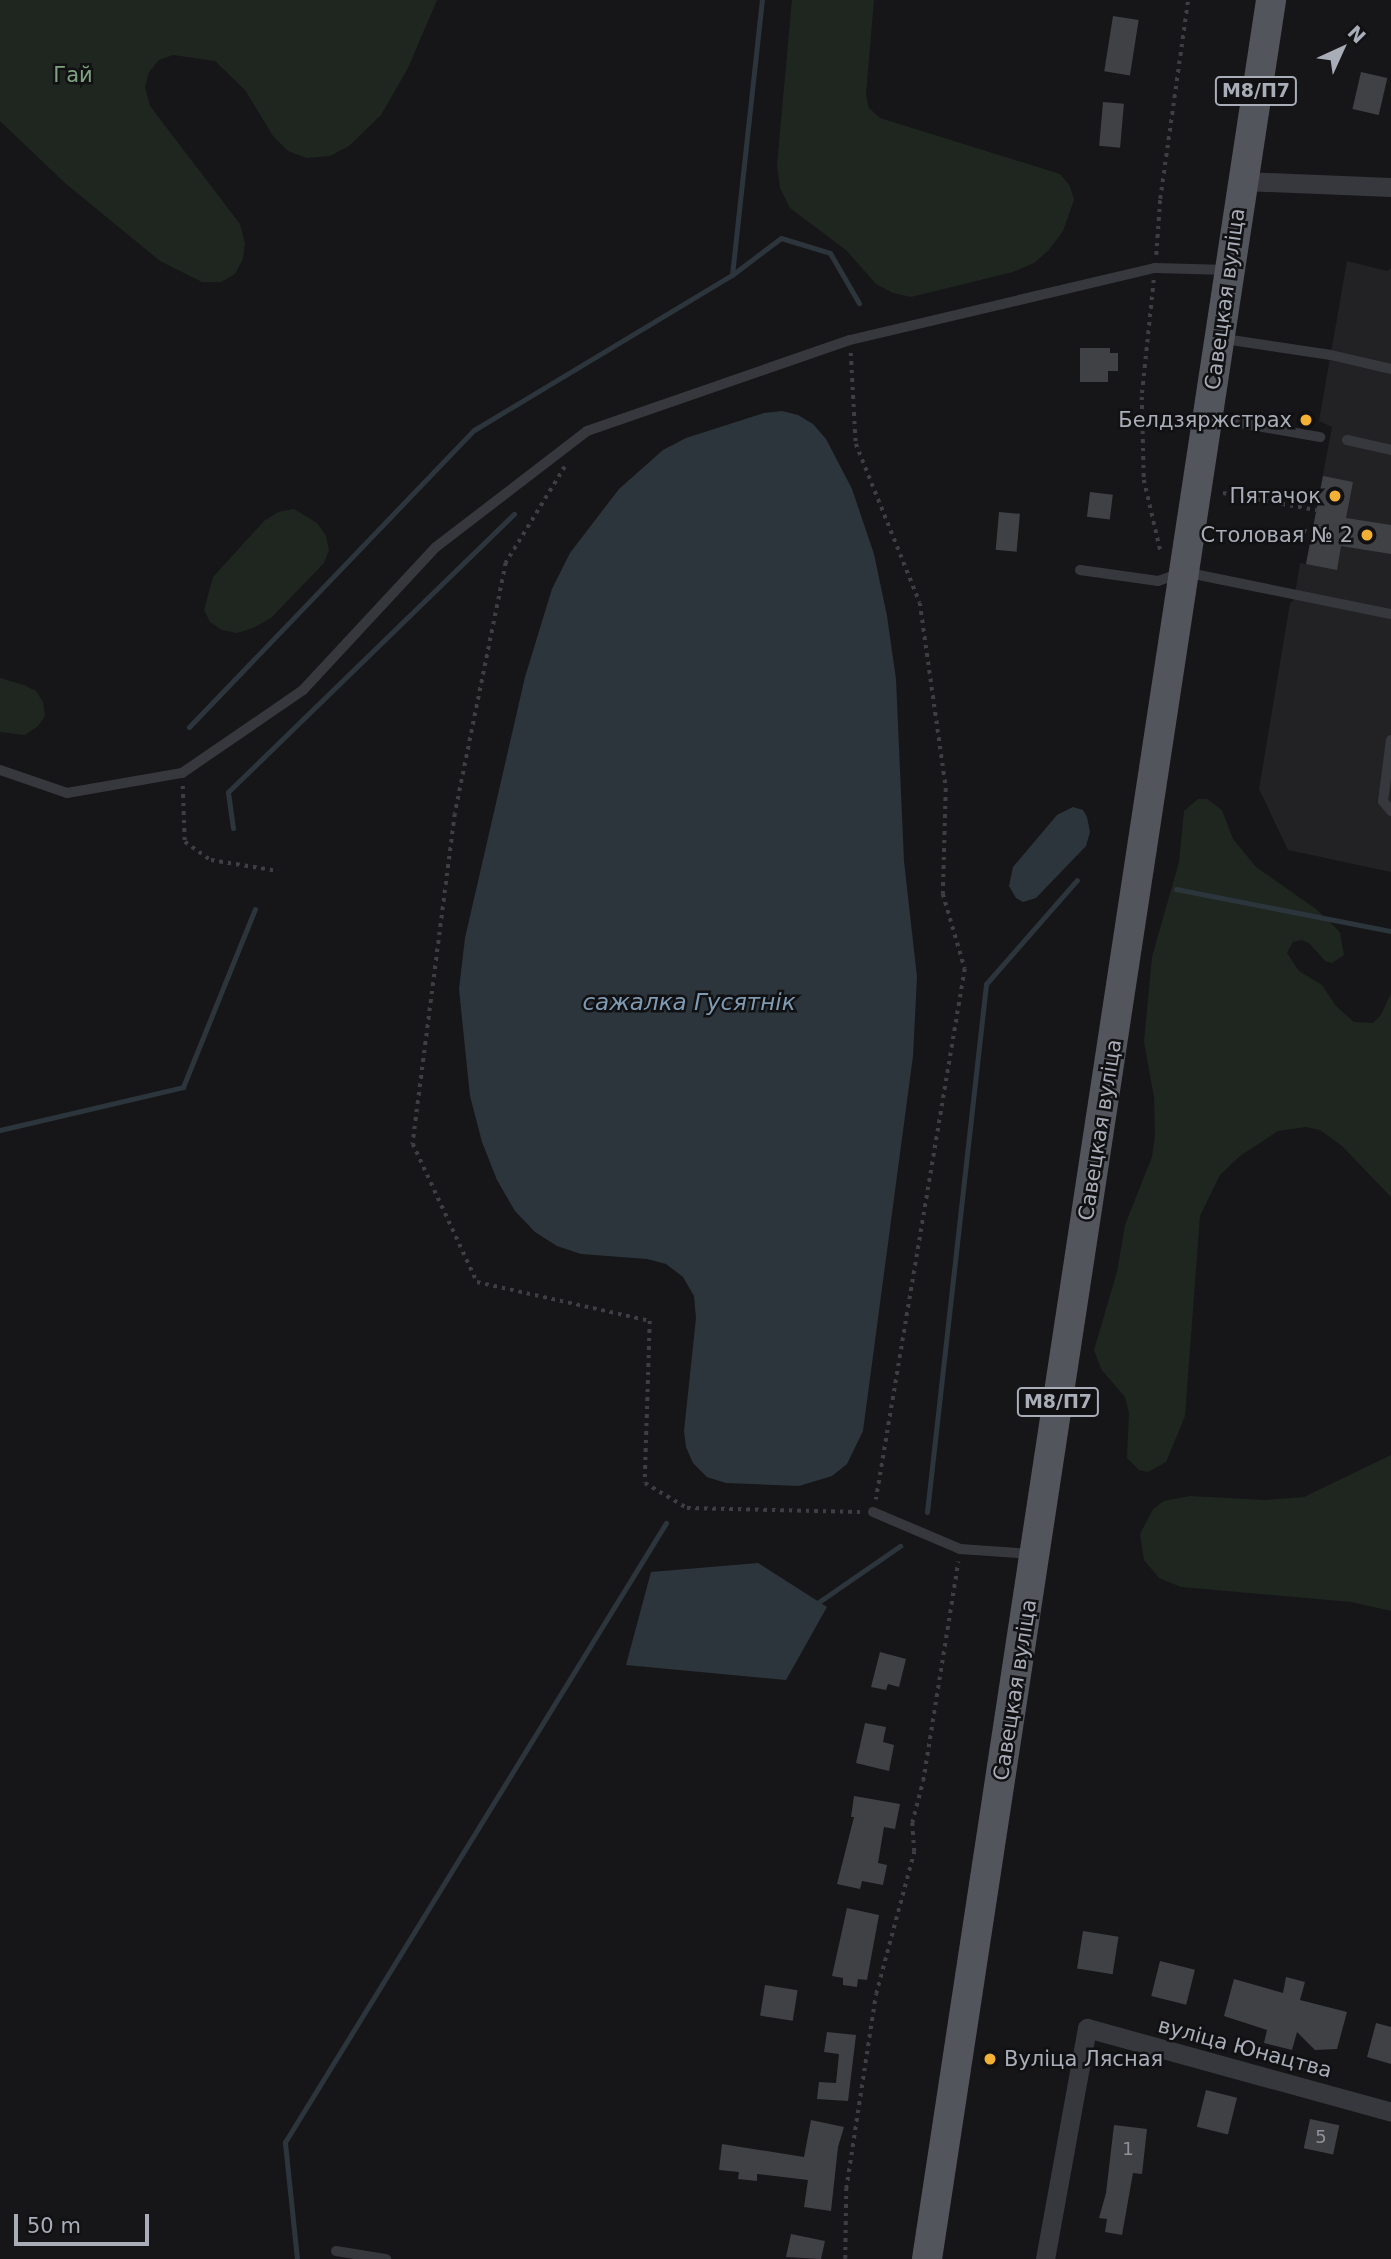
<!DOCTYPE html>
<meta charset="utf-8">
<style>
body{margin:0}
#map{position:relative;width:1391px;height:2259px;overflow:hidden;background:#161618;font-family:"DejaVu Sans",sans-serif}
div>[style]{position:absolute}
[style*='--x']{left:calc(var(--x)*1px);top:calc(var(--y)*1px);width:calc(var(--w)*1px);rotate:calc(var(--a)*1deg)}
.built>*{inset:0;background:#222225}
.green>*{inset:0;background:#1e261f}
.water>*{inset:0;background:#2c353c}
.stream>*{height:5px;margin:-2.5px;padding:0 2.5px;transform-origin:2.5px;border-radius:2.5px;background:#2c353c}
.building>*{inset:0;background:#404145;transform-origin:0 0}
.path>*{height:3.5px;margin-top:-1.75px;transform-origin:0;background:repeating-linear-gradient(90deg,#3d3f44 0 3.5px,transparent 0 8.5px)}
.service>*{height:10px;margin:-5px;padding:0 5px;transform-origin:5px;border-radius:5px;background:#37383d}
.minor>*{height:19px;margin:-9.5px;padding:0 9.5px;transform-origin:9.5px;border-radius:9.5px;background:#37383d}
.primary>*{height:30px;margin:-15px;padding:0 15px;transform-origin:15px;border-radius:15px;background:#53555c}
.dots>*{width:19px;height:19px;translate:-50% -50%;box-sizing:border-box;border:4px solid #111113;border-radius:50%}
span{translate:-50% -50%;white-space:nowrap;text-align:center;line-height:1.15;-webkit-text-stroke:5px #111113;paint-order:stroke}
.number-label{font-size:18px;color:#8e929b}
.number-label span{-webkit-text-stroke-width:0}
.shield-label span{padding:2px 5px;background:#111113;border:2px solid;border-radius:5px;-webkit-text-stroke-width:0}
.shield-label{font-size:19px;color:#a8adb8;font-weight:700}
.park-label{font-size:21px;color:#7fa381}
.street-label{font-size:21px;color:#a8adb8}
.poi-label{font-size:21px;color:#a8adb8}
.right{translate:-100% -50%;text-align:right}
.left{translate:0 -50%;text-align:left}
.water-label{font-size:23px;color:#7f9bb3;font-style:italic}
.north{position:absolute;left:1307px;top:14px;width:70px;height:70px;-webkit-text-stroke:5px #111113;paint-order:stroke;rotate:45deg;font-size:19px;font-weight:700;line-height:28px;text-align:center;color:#a8adb8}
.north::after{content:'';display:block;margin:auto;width:24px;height:32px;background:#a8adb8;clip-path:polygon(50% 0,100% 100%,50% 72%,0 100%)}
.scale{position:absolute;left:14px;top:2214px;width:135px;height:32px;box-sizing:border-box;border:4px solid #a8adb8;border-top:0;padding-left:9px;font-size:21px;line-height:24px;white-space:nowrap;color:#a8adb8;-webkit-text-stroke:5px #111113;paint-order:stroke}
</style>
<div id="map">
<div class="built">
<i style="clip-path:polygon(1347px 261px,1387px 271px,1391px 268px,1391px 872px,1288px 850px,1259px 789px,1290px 603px,1294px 600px,1300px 563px,1306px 564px,1332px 427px,1319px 421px)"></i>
</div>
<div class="green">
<i style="clip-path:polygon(0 0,437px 0,408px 68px,381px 115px,349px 146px,330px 156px,307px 158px,288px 151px,273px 136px,245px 90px,215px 61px,173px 55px,159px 60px,149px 72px,145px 87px,150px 106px,240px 224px,245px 243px,243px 259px,235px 274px,221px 282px,202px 282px,160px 261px,65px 183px,0 121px)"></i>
<i style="clip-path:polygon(792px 0,874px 0,866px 95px,869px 108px,880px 118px,1060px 174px,1070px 186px,1074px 200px,1063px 231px,1049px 250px,1034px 263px,1013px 272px,911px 297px,893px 293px,876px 284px,846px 250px,790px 208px,780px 188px,777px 165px)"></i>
<i style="clip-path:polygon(294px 509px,317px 523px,326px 536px,329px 550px,324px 563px,271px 618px,253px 628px,237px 633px,222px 630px,210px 622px,204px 610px,213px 577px,264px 521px,278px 512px)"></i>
<i style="clip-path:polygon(0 678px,24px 685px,36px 691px,43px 702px,45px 716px,38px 726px,25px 735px,0 732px)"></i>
<i style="clip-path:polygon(1198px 799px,1207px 799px,1222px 810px,1233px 839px,1256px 867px,1316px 909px,1340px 932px,1344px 955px,1332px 963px,1325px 961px,1309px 943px,1301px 940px,1293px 942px,1287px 953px,1299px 971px,1322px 985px,1336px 1006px,1354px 1022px,1373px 1023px,1381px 1015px,1391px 993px,1391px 1197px,1342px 1146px,1320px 1130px,1306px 1127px,1278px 1131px,1240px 1156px,1220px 1175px,1200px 1216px,1185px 1416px,1166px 1462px,1148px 1472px,1139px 1470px,1127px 1458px,1129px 1413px,1125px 1397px,1101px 1369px,1094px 1350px,1117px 1272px,1125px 1225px,1152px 1157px,1155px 1136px,1154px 1097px,1144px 1042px,1152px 957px,1179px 862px,1184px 811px)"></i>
<i style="clip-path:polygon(1391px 1455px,1391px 1611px,1351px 1602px,1181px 1587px,1159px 1578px,1144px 1560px,1140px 1534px,1153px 1509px,1164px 1501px,1190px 1496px,1264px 1500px,1304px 1497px)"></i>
</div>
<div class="water">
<i style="clip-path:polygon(782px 411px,798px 415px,813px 424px,826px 439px,852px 489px,874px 554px,887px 616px,896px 679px,904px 861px,917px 977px,913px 1056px,863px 1431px,847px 1464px,832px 1476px,799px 1486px,726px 1483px,707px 1477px,693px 1463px,686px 1447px,684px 1431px,696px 1318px,694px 1296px,683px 1277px,666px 1264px,647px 1259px,581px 1254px,557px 1246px,535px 1232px,515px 1211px,497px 1180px,482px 1142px,470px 1096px,459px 989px,465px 938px,525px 677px,552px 589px,570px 553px,619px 489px,663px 450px,686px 438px,764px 413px)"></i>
<i style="clip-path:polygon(1073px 807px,1083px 810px,1087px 817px,1090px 832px,1086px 846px,1036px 898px,1023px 902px,1016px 898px,1009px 886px,1013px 867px,1057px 815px)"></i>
<i style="clip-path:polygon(758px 1563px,827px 1607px,786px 1680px,626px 1665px,651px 1572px)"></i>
</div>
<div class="stream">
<i style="--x:732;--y:275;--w:277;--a:-83.8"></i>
<i style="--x:189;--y:727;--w:412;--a:-46.2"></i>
<i style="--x:474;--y:430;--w:301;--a:-31"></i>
<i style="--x:732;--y:275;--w:61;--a:-37.1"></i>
<i style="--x:781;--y:238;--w:51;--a:17"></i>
<i style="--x:830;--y:253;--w:58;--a:59.9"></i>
<i style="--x:233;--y:828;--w:36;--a:-98"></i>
<i style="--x:228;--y:792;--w:399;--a:-44.2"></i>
<i style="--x:1176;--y:889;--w:219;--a:11.1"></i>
<i style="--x:0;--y:1130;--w:188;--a:-13.2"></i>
<i style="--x:183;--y:1087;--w:192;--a:-68"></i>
<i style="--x:927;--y:1512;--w:531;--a:-83.62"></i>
<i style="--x:986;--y:984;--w:138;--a:-48.8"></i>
<i style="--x:813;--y:1606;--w:106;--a:-34.6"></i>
<i style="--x:297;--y:2259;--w:118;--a:-95.9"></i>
<i style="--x:285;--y:2142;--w:727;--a:-58.39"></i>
</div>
<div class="building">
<i style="left:1113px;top:16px;width:26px;height:56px;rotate:9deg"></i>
<i style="left:1361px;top:72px;width:27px;height:38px;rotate:13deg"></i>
<i style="left:1103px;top:102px;width:21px;height:44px;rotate:5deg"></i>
<i style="clip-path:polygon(1080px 348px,1110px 348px,1110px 353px,1118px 353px,1118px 371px,1108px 371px,1108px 382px,1080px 382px)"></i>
<i style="clip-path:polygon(1323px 476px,1353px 482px,1346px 518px,1391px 525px,1391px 554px,1341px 546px,1337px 570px,1306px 564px)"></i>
<i style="left:1090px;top:492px;width:23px;height:25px;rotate:7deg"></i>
<i style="left:999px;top:512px;width:21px;height:38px;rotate:5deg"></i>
<i style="clip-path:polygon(880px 1652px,906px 1659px,899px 1687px,888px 1684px,886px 1690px,871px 1687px)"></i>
<i style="clip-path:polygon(865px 1723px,886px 1727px,883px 1742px,894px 1745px,889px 1771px,856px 1763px)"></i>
<i style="clip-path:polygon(854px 1796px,900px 1804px,895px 1829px,884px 1827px,878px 1863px,887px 1865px,883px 1885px,862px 1881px,860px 1889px,837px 1884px,854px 1817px,851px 1817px)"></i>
<i style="clip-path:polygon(847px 1908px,879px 1915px,867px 1980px,858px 1979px,857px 1987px,843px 1985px,843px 1978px,832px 1976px)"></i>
<i style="left:1083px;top:1931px;width:36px;height:38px;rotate:9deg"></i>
<i style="left:1160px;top:1961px;width:36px;height:36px;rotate:14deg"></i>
<i style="clip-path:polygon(1286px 1977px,1305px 1982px,1300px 2000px,1347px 2012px,1337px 2049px,1315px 2050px,1297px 2032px,1292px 2050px,1264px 2043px,1267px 2030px,1224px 2016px,1234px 1979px,1283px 1993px)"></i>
<i style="left:765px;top:1985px;width:33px;height:31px;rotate:9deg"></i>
<i style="clip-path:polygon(1376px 2023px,1391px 2027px,1391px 2064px,1367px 2057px)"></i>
<i style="clip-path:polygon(827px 2032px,856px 2035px,848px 2101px,817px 2099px,819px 2082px,836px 2083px,839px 2054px,824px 2052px)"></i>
<i style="left:1206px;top:2090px;width:32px;height:38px;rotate:14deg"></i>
<i style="left:1310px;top:2119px;width:30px;height:30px;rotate:12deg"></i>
<i style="clip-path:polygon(811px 2120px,844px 2127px,838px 2147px,831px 2211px,804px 2207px,808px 2180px,757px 2174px,757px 2181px,738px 2179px,739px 2172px,719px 2170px,722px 2144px,804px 2157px)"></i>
<i style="clip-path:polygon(1114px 2125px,1147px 2129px,1142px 2174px,1133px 2173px,1122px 2235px,1105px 2232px,1107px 2219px,1099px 2218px,1106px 2193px)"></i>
<i style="clip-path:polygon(791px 2234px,825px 2241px,821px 2259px,786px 2257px)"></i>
</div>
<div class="path">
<i style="--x:1156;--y:255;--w:56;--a:-85.9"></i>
<i style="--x:1160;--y:199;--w:201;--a:-82"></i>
<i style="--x:1154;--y:280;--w:118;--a:95.9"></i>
<i style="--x:1142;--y:397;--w:83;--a:88.6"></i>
<i style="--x:1144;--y:480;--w:75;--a:76.9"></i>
<i style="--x:851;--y:353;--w:91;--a:86.9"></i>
<i style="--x:856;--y:444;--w:171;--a:68.1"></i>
<i style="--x:920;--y:603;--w:188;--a:82"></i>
<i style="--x:946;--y:789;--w:105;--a:91.6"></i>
<i style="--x:943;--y:894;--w:78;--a:73.7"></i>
<i style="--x:965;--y:969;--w:538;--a:99.51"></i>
<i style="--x:565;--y:467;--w:113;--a:121.6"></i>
<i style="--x:506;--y:563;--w:256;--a:101.5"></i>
<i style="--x:455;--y:814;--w:333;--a:97.3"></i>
<i style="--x:413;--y:1144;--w:152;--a:65.1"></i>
<i style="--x:477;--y:1282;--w:177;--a:12.7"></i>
<i style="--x:650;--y:1321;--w:162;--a:91.8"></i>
<i style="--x:645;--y:1483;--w:49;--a:30.8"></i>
<i style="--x:687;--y:1508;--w:174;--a:1.3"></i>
<i style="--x:1223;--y:493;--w:95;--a:10.4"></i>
<i style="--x:1303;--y:531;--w:9;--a:6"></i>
<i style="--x:183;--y:786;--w:56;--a:88"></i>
<i style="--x:185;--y:842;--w:32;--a:35"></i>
<i style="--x:211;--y:860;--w:68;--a:9.3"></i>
<i style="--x:982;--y:2057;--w:8;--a:14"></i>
<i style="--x:845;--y:2259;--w:70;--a:-89.2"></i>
<i style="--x:846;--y:2189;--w:197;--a:-81.3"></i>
<i style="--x:876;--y:1994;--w:147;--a:-75"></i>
<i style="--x:914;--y:1852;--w:29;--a:-94"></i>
<i style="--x:912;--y:1823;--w:43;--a:-75.3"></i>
<i style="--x:923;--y:1781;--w:222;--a:-80.9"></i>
</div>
<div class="service">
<i style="--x:1224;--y:339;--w:108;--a:8.5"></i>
<i style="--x:1331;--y:355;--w:62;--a:13.1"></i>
<i style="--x:1212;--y:418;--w:110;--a:10"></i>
<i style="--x:1347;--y:440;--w:45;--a:12.8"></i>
<i style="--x:1080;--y:570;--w:79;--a:8"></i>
<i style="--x:1158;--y:581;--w:28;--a:-19"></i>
<i style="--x:1184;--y:572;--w:211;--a:11.5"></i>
<i style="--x:1391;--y:740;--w:62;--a:97.5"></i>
<i style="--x:1383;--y:801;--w:13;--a:51"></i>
<i style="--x:0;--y:770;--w:71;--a:18.9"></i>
<i style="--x:67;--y:793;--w:117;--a:-9.9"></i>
<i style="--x:182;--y:773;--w:147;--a:-34.4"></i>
<i style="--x:303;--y:690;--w:195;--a:-47.1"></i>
<i style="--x:436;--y:547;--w:190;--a:-37.5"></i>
<i style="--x:587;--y:431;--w:278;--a:-19.1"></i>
<i style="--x:850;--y:340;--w:313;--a:-13.3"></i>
<i style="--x:1155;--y:268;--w:73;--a:1.6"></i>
<i style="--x:873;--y:1512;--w:95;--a:23"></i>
<i style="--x:960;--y:1549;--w:71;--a:4"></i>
<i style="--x:336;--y:2251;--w:51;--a:9.1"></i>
</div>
<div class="minor">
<i style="--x:1242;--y:181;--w:149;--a:2.3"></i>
<i style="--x:1045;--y:2259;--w:235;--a:-79.7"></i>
<i style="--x:1087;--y:2028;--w:315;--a:15.4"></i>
</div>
<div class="primary">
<i style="--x:927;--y:2259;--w:2285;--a:-81.34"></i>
</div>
<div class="dots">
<i style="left:1306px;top:420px;background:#f2b134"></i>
<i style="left:1335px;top:496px;background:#f2b134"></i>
<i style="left:1367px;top:535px;background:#f2b134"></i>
<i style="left:990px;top:2059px;background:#f2b134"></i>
</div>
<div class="number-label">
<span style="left:1321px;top:2137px">5</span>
<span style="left:1128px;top:2149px">1</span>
</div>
<div class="shield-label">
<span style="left:1256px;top:91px">М8/П7</span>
<span style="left:1058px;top:1402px">М8/П7</span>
</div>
<div class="park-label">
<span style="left:73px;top:75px">Гай</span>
</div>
<div class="street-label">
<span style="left:1225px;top:299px;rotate:-82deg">Савецкая вуліца</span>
<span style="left:1100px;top:1130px;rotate:-81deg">Савецкая вуліца</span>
<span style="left:1015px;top:1690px;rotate:-81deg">Савецкая вуліца</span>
<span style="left:1245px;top:2048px;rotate:15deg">вуліца Юнацтва</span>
</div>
<div class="poi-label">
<span class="right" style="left:1292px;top:420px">Белдзяржстрах</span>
<span class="right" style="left:1321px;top:496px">Пятачок</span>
<span class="right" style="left:1353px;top:535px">Столовая № 2</span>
<span class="left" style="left:1004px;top:2059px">Вуліца Лясная</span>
</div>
<div class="water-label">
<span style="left:689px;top:1002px">сажалка Гусятнік</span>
</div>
<div class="north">N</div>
<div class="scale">50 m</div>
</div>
